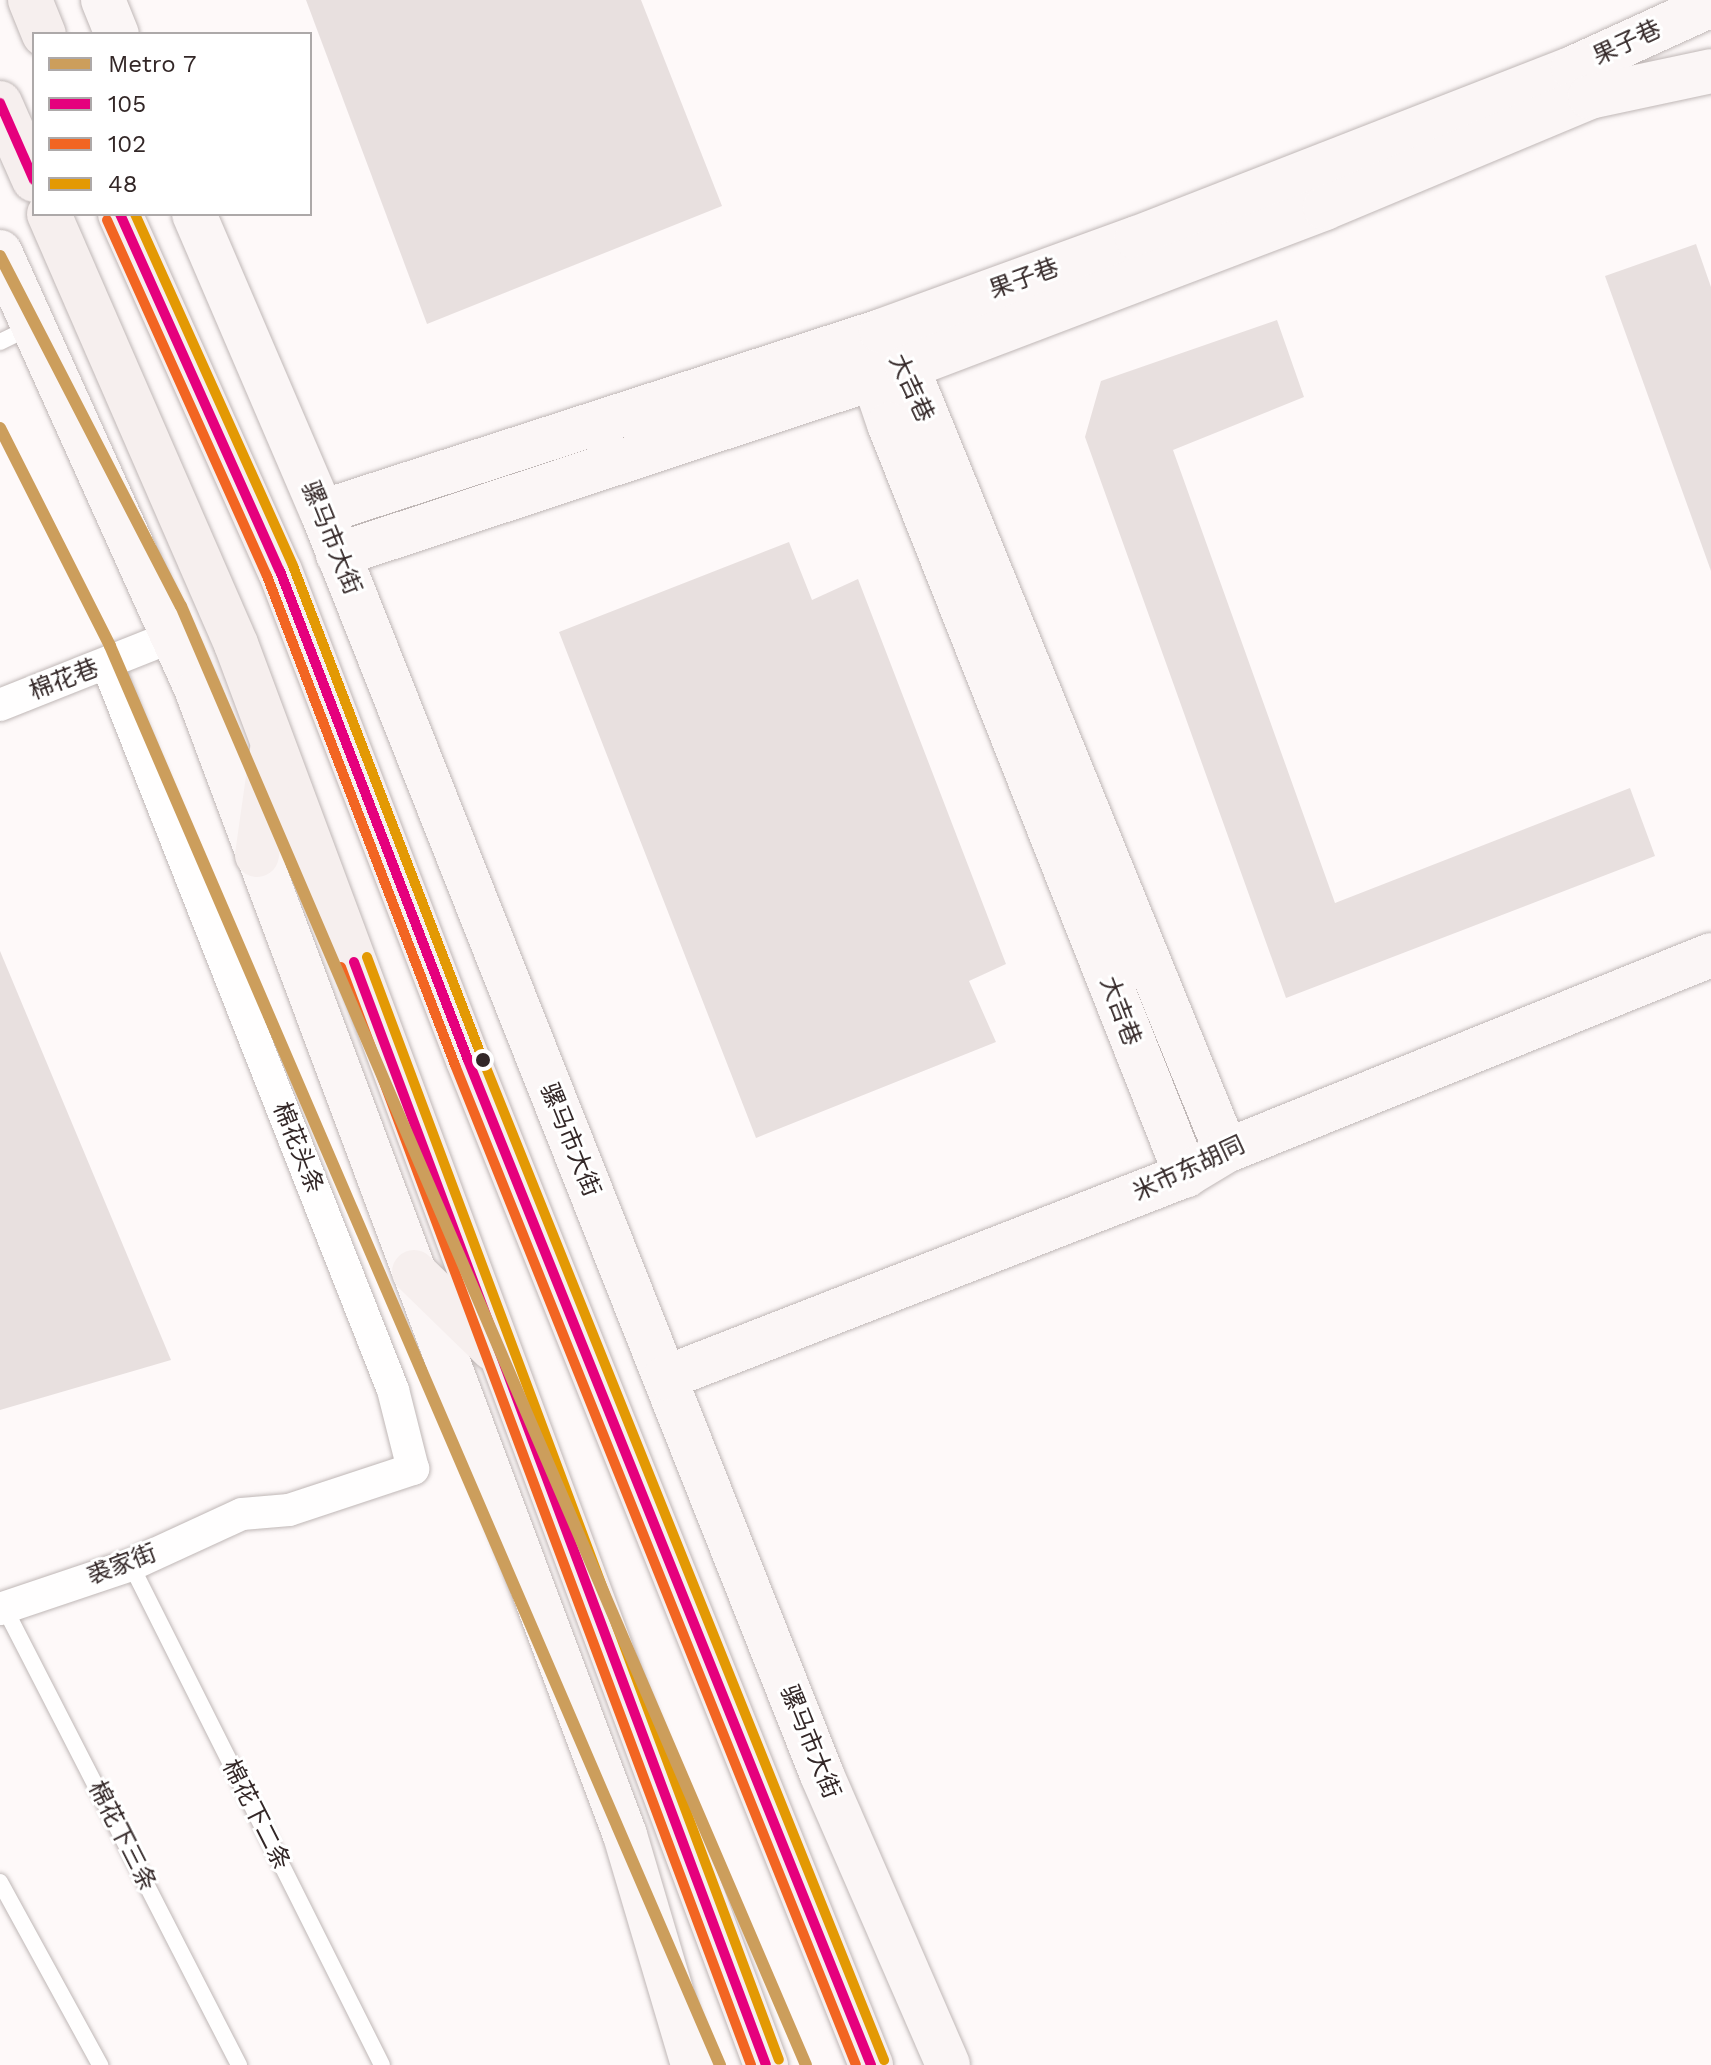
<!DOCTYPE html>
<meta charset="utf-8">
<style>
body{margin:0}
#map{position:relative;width:1711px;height:2065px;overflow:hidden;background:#fef9f9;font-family:"Work Sans","Noto Sans SC",sans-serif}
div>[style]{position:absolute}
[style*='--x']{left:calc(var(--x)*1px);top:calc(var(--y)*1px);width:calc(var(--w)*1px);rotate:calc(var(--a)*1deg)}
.building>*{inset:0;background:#e8e0df}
.roads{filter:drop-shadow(0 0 2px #bfb7b6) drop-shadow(0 0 2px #bfb7b6)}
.lane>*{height:16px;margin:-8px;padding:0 8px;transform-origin:8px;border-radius:8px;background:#fffefe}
.street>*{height:32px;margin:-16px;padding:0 16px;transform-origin:16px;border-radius:16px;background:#fffefe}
.secondary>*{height:44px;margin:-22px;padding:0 22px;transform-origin:22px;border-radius:22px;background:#fbf6f6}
.primary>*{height:44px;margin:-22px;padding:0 22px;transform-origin:22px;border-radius:22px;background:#f6efee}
.bus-1>*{height:10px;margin:-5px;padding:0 5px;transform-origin:5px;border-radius:5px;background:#e5007d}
.bus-2>*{height:10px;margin:-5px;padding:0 5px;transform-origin:5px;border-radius:5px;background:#f26522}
.bus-3>*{height:10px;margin:-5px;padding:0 5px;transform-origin:5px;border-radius:5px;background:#e39904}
.metro-1>*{height:12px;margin:-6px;padding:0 6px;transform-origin:6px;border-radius:6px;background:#cc9e5c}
.dots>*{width:22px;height:22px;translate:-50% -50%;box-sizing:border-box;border:4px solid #fff;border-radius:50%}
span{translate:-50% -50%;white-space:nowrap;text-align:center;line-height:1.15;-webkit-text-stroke:6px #fff;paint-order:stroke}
.street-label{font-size:24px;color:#332727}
.legend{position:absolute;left:32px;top:32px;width:280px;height:184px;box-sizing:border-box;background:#fff;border:2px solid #ada9a9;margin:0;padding:10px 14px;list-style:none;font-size:24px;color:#332727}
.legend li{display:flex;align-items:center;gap:16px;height:40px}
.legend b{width:40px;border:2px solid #ada9a9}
</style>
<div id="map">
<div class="building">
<i style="clip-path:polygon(306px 0,641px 0,722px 206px,427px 324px)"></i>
<i style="clip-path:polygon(1696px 244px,1711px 287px,1711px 571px,1605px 276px)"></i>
<i style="clip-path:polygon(1277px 320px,1304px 397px,1173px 450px,1335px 903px,1630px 788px,1655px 856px,1286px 998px,1085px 437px,1101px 381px)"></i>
<i style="clip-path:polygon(789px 542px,812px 600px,858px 579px,1006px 964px,969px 981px,996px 1042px,756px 1138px,559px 632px)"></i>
<i style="clip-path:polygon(0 951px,171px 1360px,0 1410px)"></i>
</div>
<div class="roads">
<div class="lane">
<i style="--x:0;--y:342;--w:34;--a:-26"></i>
<i style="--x:131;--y:1565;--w:559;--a:63.34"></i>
<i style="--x:4;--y:1607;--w:515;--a:62.84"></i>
<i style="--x:0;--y:1882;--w:209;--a:61.3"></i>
</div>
<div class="street">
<i style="--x:0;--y:705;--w:184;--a:-21.7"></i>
<i style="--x:0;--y:1609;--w:138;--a:-18.6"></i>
<i style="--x:131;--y:1565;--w:122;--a:-24.7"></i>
<i style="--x:242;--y:1514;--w:47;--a:-4.9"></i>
<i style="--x:289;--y:1510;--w:131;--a:-18.3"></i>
<i style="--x:413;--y:1469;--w:81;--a:-104.2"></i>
<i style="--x:393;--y:1390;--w:780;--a:-111.5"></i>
</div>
<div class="secondary">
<i style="--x:103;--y:0;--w:37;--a:68"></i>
<i style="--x:194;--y:214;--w:324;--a:66.8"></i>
<i style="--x:322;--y:512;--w:1358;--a:68.4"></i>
<i style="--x:822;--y:1775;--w:316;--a:66.5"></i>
<i style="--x:0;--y:252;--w:481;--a:65.8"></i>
<i style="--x:197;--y:691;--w:1221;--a:69.49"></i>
<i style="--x:625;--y:1835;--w:240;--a:73.5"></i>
<i style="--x:891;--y:345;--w:27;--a:54"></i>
<i style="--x:907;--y:367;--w:846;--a:67.86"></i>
<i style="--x:878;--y:349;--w:28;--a:100"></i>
<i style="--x:873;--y:377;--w:50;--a:71.2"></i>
<i style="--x:889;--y:424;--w:808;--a:68.42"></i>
<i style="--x:322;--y:512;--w:588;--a:-17.94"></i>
<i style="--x:881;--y:331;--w:272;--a:-20"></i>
<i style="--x:1137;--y:238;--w:468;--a:-21.3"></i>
<i style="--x:1573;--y:68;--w:152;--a:-24.5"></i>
<i style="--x:338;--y:555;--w:599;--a:-18.28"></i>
<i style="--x:907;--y:367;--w:447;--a:-20.8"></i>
<i style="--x:1325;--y:208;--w:287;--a:-22.7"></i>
<i style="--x:1590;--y:97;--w:124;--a:-12.1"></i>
<i style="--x:665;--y:1378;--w:559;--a:-21.29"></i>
<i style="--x:1186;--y:1175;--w:47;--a:-31"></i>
<i style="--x:1226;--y:1151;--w:523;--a:-22"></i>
</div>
<div class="primary">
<i style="--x:30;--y:0;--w:37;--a:68"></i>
<i style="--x:0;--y:103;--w:84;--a:66.2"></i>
<i style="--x:49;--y:214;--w:469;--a:66.5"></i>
<i style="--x:236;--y:644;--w:1517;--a:69.55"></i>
<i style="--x:120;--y:214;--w:391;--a:65.9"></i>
<i style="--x:280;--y:571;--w:524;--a:68.97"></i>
<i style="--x:468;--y:1060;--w:1083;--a:68.15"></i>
<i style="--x:257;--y:855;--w:106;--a:-81.9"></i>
<i style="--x:414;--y:1272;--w:110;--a:44.3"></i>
</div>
</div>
<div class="bus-1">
<i style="--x:0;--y:103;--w:84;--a:66.2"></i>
<i style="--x:120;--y:214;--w:391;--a:65.9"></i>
<i style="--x:280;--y:571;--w:524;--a:68.97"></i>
<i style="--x:468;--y:1060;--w:1083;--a:68.15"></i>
<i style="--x:354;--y:962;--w:1177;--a:69.52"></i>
</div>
<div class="bus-2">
<i style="--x:107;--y:220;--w:390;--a:65.8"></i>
<i style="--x:267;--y:576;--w:524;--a:68.97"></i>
<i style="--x:455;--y:1065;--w:1077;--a:68.15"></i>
<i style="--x:341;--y:967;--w:1172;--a:69.52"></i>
</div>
<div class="bus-3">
<i style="--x:135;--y:214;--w:386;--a:65.8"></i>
<i style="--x:293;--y:566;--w:524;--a:68.97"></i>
<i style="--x:481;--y:1055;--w:1083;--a:68.15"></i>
<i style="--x:367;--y:957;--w:1177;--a:69.52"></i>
</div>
<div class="metro-1">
<i style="--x:0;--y:256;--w:394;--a:62.7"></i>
<i style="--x:181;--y:606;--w:1587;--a:66.81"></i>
<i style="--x:0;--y:428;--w:244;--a:63.2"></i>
<i style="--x:110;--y:646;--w:1545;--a:66.74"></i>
</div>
<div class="dots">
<i style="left:483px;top:1060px;background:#332727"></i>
</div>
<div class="street-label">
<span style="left:1627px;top:43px;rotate:-25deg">果子巷</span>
<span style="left:1024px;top:279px;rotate:-20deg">果子巷</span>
<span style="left:911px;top:388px;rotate:65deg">大吉巷</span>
<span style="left:331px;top:538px;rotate:68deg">骡马市大街</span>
<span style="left:64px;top:680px;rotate:-21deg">棉花巷</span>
<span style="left:1120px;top:1011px;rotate:69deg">大吉巷</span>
<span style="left:570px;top:1140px;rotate:68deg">骡马市大街</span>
<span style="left:298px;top:1148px;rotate:68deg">棉花头条</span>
<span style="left:1189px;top:1169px;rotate:-25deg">米市东胡同</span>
<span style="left:122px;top:1565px;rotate:-21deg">裘家街</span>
<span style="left:810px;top:1742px;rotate:68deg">骡马市大街</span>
<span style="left:256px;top:1815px;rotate:63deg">棉花下二条</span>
<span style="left:122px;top:1836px;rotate:63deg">棉花下三条</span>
</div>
<ul class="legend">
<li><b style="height:10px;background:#cc9e5c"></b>Metro 7</li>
<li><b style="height:10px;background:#e5007d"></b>105</li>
<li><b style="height:10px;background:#f26522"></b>102</li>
<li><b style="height:10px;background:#e39904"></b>48</li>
</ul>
</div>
